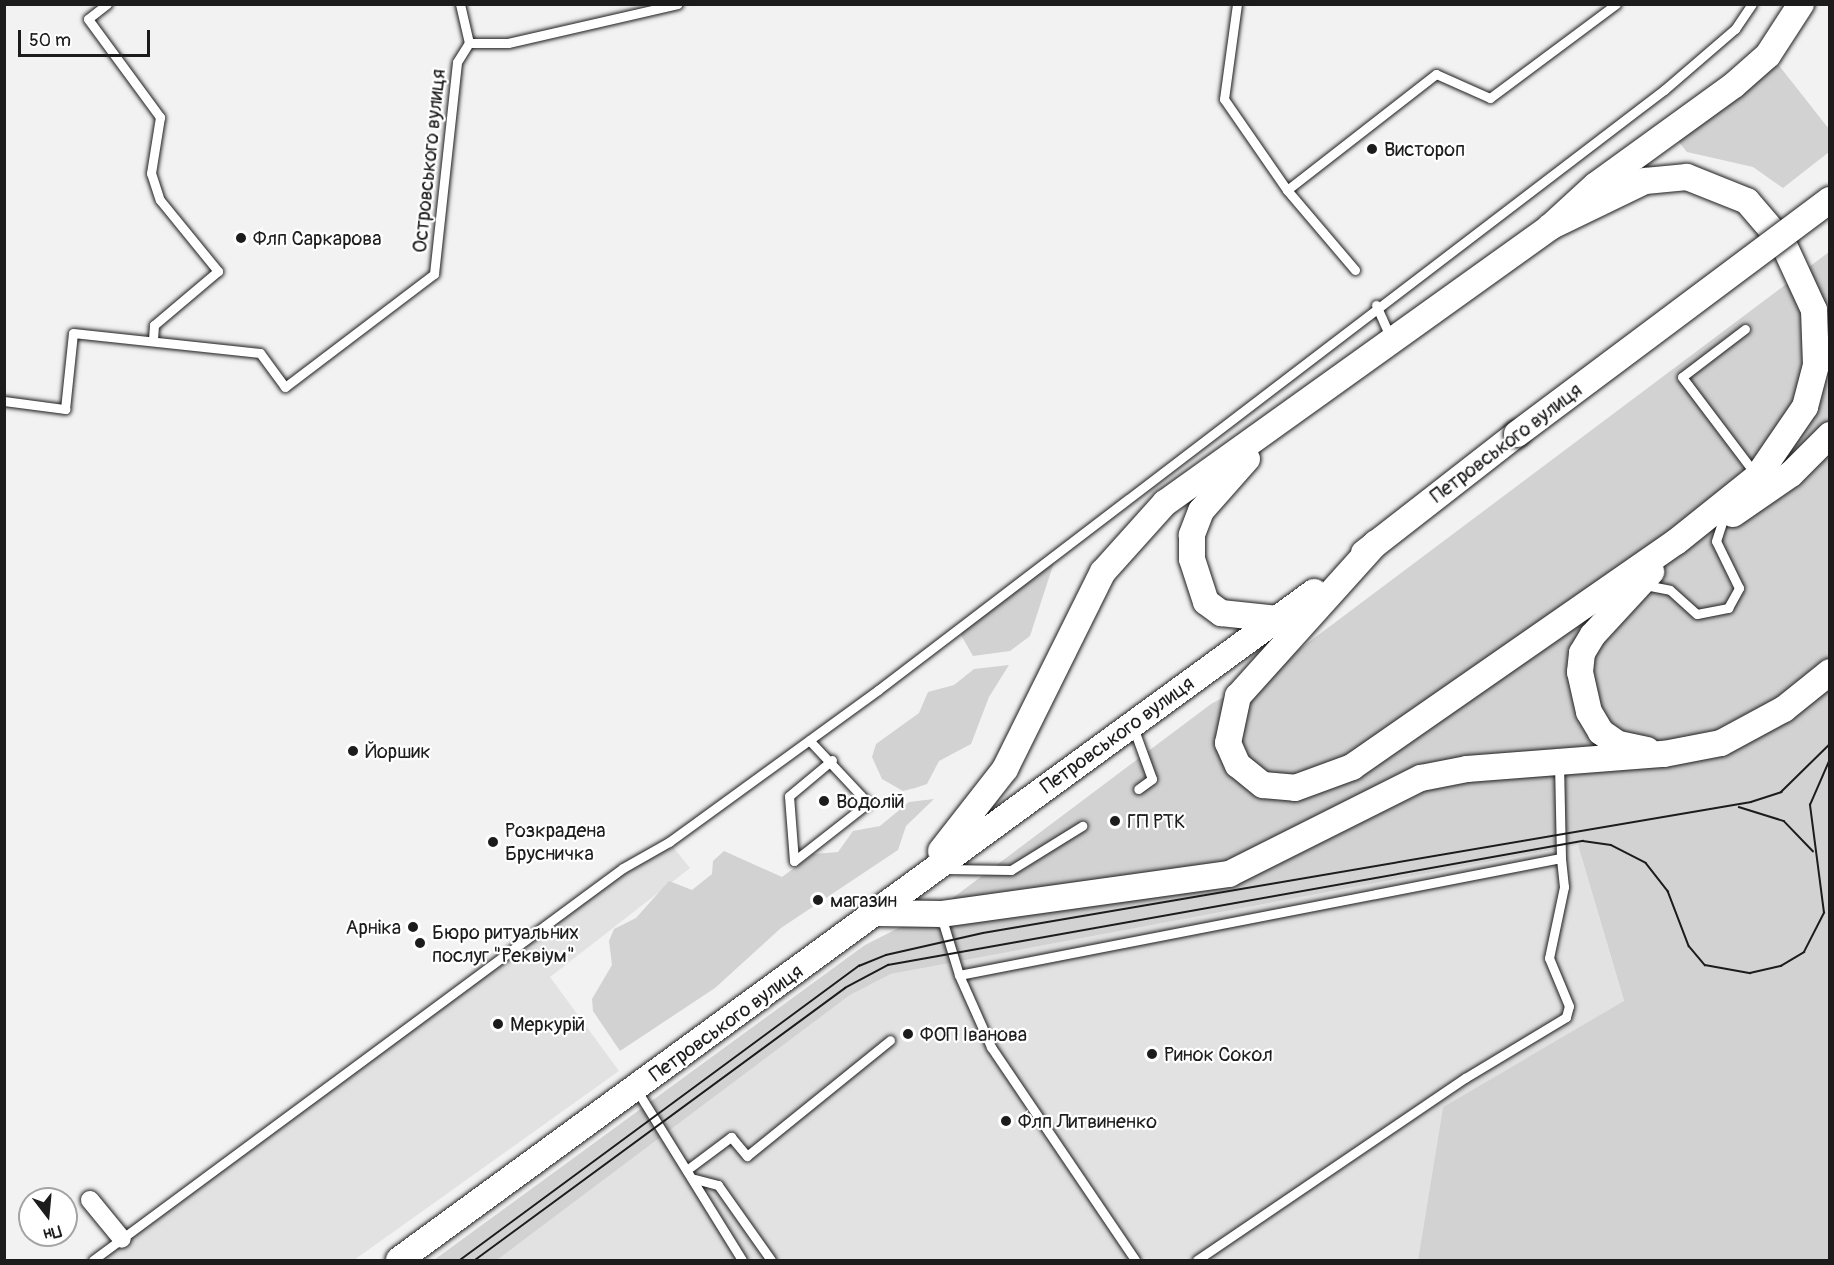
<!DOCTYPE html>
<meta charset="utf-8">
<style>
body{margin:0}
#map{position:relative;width:1834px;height:1265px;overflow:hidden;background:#f2f2f2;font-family:Pangolin,sans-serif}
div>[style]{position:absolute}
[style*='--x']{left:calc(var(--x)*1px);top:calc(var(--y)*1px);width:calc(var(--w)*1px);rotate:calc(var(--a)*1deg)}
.built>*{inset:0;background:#e2e2e2}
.green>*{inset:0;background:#d2d2d2}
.roads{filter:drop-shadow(0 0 2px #1c1c1c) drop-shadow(0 0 2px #1c1c1c)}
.lane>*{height:9px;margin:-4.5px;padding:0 4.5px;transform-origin:4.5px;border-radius:4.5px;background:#fff}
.street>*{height:18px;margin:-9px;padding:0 9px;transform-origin:9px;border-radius:9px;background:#fff}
.secondary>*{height:26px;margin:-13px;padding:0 13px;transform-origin:13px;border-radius:13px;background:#fff}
.tram>*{height:1.5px;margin:-0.75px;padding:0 0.75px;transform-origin:0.75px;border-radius:0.75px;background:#1c1c1c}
.bridges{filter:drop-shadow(0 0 2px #1c1c1c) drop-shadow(0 0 2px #1c1c1c)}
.secondary-bridge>*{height:26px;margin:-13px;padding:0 13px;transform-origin:13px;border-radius:13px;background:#fff}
.dots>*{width:16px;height:16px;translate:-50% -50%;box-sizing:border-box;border:3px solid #fff;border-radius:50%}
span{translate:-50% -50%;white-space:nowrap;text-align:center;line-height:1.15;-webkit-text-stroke:4.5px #fff;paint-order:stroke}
.poi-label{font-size:20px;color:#1c1c1c}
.left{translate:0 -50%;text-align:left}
.right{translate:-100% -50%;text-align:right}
.street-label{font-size:20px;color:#1c1c1c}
.frame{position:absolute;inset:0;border:6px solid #1c1c1c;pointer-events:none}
.north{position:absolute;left:18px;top:1187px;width:60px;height:60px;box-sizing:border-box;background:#fff;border:2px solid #a4a4a4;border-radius:50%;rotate:164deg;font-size:16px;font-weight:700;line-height:24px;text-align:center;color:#1c1c1c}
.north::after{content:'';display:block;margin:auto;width:21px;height:27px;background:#1c1c1c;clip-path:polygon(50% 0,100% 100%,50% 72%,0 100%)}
.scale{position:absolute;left:18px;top:30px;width:132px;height:27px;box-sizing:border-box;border:3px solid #1c1c1c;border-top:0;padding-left:8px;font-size:18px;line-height:21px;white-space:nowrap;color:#1c1c1c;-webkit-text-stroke:4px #fff;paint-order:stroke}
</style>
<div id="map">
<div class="built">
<i style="clip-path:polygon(669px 842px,690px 868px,550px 977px,619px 1071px,354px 1260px,93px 1260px,623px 868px)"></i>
<i style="clip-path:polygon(1578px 845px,1624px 1002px,1443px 1107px,1418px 1260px,497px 1260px,850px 995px,891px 974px)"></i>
</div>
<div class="green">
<i style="clip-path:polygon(1777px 63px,1829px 129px,1829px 152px,1783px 188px,1753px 167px,1687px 152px,1678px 141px)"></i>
<i style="clip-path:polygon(1829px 252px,1829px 1260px,1418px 1260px,1443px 1107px,1624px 1001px,1578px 845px,891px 974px,850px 995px,497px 1260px,434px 1260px,865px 945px,942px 906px,1211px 704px,1265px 675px)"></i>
<i style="clip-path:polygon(1057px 553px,1030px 636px,1010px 651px,973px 656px,961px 635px,964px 622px)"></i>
<i style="clip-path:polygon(1009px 665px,989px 697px,971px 744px,939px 761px,927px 784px,915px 788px,903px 791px,882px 779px,872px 757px,876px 744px,919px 713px,928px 692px,954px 685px,974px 669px)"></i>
<i style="clip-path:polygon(934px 799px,906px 826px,898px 850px,781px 928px,715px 988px,620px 1051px,593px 1011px,592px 999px,612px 965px,609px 941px,614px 929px,636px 918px,669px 881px,692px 890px,712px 874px,713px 861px,724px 851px,782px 877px,813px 854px,838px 852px,853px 831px,880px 826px,909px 802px)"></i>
</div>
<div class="roads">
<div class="lane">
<i style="--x:107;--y:4;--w:24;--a:142"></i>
<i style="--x:88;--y:19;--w:122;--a:53.7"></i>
<i style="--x:160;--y:117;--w:57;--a:99.1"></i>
<i style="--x:151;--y:173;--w:28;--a:72"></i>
<i style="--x:160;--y:200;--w:92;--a:50.8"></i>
<i style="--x:218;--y:271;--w:84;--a:139.8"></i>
<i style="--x:154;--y:325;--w:13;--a:94"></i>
<i style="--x:1237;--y:4;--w:96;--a:97.8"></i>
<i style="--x:1224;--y:99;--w:111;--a:55.3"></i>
<i style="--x:1287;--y:190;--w:105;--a:49.6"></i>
<i style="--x:469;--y:43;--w:39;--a:0"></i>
<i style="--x:508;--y:43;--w:174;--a:-12.9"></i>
<i style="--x:1287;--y:190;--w:189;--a:-37.9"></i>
<i style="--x:1436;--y:74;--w:59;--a:24"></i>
<i style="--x:1490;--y:98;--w:157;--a:-36.7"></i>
<i style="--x:1376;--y:305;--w:36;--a:66"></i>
<i style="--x:1745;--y:329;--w:79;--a:142.7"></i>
<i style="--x:1682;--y:377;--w:123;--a:52.9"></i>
<i style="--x:4;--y:401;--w:62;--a:7.5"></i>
<i style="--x:65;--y:409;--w:76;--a:-84"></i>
<i style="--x:73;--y:333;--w:188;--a:6.1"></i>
<i style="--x:260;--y:353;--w:42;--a:53.7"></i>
<i style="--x:285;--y:387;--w:187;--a:-37.2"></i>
<i style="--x:434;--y:274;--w:213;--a:-83.8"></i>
<i style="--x:457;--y:62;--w:22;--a:-58"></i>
<i style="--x:469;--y:43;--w:40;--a:-103"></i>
<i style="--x:1645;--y:585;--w:25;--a:11"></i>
<i style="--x:1670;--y:590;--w:36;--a:42"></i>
<i style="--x:1697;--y:614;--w:32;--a:-11"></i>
<i style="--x:1728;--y:608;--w:23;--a:-61"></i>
<i style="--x:1739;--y:588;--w:52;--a:-116.1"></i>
<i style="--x:1716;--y:541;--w:23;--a:-72"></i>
<i style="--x:1133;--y:727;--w:55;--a:69.9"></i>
<i style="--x:1152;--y:779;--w:17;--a:144"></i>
<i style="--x:794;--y:861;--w:94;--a:-38.1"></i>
<i style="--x:868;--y:803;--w:86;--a:-133.1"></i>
<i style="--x:794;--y:861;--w:65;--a:-94.4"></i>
<i style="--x:789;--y:796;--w:56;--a:-39.9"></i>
<i style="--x:945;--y:869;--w:66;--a:0.9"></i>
<i style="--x:1011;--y:870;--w:84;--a:-31.8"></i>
<i style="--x:941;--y:916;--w:62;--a:73"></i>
<i style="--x:959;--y:975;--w:613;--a:-11"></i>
<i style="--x:1561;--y:858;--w:94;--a:-91.2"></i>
<i style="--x:959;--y:975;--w:79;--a:66"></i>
<i style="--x:991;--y:1047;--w:257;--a:55.9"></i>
<i style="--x:636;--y:1089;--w:201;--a:58.2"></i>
<i style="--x:688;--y:1169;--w:54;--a:-36.7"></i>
<i style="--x:731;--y:1137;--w:25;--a:50"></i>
<i style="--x:747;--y:1156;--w:184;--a:-39"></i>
<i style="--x:695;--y:1179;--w:24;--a:15"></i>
<i style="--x:718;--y:1185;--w:92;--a:54.8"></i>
<i style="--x:93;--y:1260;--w:659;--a:-36.49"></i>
<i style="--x:623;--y:868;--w:53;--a:-29.5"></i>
<i style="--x:669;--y:842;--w:258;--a:-36"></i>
<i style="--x:878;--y:690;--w:989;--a:-37.36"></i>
<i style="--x:1664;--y:90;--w:94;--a:-40.7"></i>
<i style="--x:1735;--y:29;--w:30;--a:-56"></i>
<i style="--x:1197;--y:1260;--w:324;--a:-34.2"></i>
<i style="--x:1465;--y:1078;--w:118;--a:-31.1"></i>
<i style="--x:1566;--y:1017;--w:11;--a:-75"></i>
<i style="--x:1569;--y:1006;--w:52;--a:-112.6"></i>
<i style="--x:1549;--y:958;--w:73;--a:-78.1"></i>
<i style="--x:1564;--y:887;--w:29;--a:-96"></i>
</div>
<div class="street">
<i style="--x:90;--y:1200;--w:50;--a:50.6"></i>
</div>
<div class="secondary">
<i style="--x:1247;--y:459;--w:69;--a:131.5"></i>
<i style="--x:1201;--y:511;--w:26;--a:111"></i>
<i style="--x:1192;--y:535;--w:24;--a:90"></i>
<i style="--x:1192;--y:559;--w:45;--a:72"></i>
<i style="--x:1206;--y:602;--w:19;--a:36"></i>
<i style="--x:1221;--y:613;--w:57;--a:6"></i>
<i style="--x:1733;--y:514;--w:70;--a:-34.6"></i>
<i style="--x:1791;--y:474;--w:55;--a:-45"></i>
<i style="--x:1376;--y:543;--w:206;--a:132"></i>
<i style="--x:1238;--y:696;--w:48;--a:102"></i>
<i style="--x:1228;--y:743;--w:24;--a:66"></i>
<i style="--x:1238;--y:765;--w:32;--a:39"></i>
<i style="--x:1263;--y:785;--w:32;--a:5"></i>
<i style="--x:1295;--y:788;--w:61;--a:-20.2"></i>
<i style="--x:1352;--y:767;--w:394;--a:-34.8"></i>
<i style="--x:1676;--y:542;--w:104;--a:-38.7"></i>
<i style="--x:1757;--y:477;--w:85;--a:-55.6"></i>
<i style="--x:1805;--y:407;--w:43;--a:-75.3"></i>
<i style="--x:1816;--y:365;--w:55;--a:-92.1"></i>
<i style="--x:1814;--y:310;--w:74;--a:-114.8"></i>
<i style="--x:1783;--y:243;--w:55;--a:-130.6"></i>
<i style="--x:1747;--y:201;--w:65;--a:-158.2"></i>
<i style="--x:1687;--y:177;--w:42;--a:174.6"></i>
<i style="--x:1645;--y:181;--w:106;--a:154.2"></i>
<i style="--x:1364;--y:553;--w:194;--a:-37.9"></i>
<i style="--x:1647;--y:750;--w:30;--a:-168"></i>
<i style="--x:1618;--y:744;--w:21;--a:-145"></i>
<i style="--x:1601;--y:732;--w:23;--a:-121"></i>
<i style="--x:1589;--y:712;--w:41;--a:-102.7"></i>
<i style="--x:1580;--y:672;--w:19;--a:-84"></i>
<i style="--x:1582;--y:653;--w:21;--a:-59"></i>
<i style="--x:1593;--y:635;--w:86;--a:-47.4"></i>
<i style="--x:941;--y:851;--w:104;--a:-52"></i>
<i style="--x:1005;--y:769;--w:220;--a:-63.6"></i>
<i style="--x:1103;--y:572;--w:93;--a:-48.1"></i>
<i style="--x:1165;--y:503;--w:474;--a:-35.6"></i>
<i style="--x:1550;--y:227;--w:62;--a:-42.4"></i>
<i style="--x:1596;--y:185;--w:170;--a:-35.9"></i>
<i style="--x:1734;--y:85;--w:45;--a:-41.4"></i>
<i style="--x:1768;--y:55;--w:61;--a:-57.1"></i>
<i style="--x:877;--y:913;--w:64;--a:0.9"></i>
<i style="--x:941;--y:914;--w:291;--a:-7.9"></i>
<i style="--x:1229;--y:874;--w:215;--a:-26.6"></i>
<i style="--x:1421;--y:778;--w:47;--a:-11.1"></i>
<i style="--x:1467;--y:769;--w:198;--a:-4.4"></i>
<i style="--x:1664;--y:754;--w:58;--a:-10.9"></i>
<i style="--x:1721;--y:743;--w:72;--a:-28.4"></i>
<i style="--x:1784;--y:709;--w:59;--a:-38.8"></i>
<i style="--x:399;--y:1260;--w:1133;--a:-36.13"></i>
</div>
</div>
<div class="tram">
<i style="--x:1739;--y:807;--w:47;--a:17.3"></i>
<i style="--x:1784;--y:821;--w:42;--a:46"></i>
<i style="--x:460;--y:1260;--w:496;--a:-36.4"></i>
<i style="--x:859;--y:966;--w:29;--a:-22"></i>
<i style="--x:886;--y:955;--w:99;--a:-12.8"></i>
<i style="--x:983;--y:933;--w:779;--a:-9.68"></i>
<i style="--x:1751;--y:802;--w:32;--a:-18"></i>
<i style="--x:1781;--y:792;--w:69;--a:-44.4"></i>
<i style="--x:475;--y:1260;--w:459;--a:-36.3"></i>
<i style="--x:845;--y:988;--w:49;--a:-28.1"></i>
<i style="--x:888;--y:965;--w:706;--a:-10.12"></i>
<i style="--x:1583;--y:841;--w:28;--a:8"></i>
<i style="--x:1611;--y:845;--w:39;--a:27"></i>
<i style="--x:1646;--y:863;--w:36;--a:52"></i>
<i style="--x:1668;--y:891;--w:59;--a:69.1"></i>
<i style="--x:1689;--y:946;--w:25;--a:50"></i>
<i style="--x:1705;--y:965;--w:46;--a:10.1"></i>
<i style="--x:1750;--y:973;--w:32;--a:-13"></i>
<i style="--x:1781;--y:966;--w:27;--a:-31"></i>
<i style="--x:1804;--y:952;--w:44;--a:-62.9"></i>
<i style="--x:1824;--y:913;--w:109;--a:-97.4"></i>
<i style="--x:1810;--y:805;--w:50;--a:-66.5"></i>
</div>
<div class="bridges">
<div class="secondary-bridge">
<i style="--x:1517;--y:434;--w:391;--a:-36.8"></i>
</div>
</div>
<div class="dots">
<i style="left:1372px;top:149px;background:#1c1c1c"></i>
<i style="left:241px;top:238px;background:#1c1c1c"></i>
<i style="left:353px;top:751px;background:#1c1c1c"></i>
<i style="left:824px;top:801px;background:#1c1c1c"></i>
<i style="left:1115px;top:821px;background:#1c1c1c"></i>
<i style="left:493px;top:842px;background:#1c1c1c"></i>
<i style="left:818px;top:900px;background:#1c1c1c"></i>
<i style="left:413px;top:927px;background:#1c1c1c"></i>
<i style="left:420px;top:943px;background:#1c1c1c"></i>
<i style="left:498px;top:1024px;background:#1c1c1c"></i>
<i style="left:908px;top:1034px;background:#1c1c1c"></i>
<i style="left:1152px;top:1054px;background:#1c1c1c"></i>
<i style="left:1006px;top:1121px;background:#1c1c1c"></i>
</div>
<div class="poi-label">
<span class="left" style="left:1384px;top:149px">Вистороп</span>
<span class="left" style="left:253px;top:238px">Флп Саркарова</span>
<span class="left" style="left:365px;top:751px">Йоршик</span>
<span class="left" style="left:836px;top:801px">Водолій</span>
<span class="left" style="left:1127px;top:821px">ГП РТК</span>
<span class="left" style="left:505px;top:842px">Розкрадена<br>Брусничка</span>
<span class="left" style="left:830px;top:900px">магазин</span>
<span class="right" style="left:401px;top:927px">Арніка</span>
<span class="left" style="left:432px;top:944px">Бюро ритуальних<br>послуг "Реквіум"</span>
<span class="left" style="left:510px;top:1024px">Меркурій</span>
<span class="left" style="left:920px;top:1034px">ФОП Іванова</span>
<span class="left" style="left:1164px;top:1054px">Ринок Сокол</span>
<span class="left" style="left:1018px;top:1121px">Флп Литвиненко</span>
</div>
<div class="street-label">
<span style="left:429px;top:161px;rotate:-84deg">Островського вулиця</span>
<span style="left:1506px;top:443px;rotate:-37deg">Петровського вулиця</span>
<span style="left:1117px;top:735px;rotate:-36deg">Петровського вулиця</span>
<span style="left:726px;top:1023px;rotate:-36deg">Петровського вулиця</span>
</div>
<div class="frame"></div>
<div class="north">Пн</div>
<div class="scale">50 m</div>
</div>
